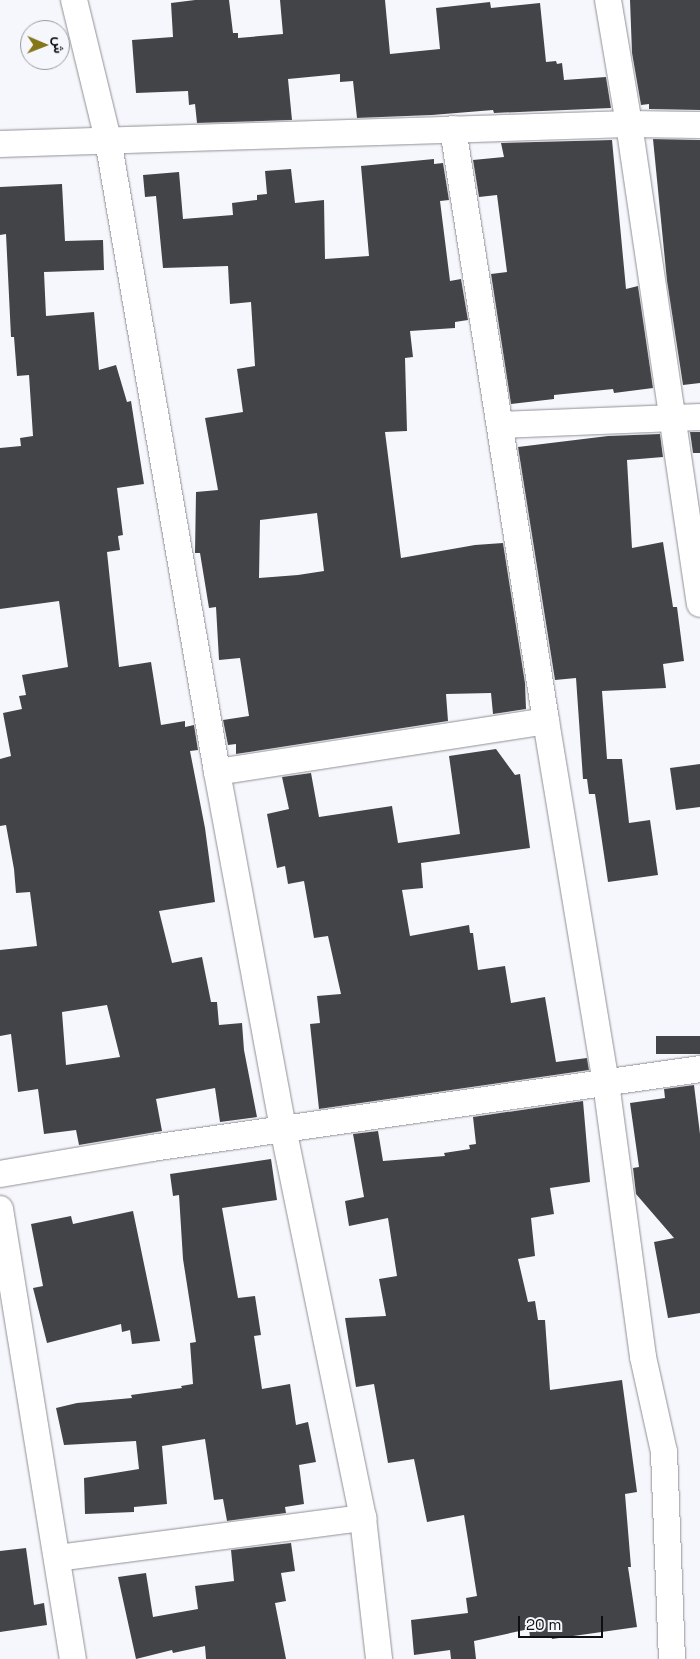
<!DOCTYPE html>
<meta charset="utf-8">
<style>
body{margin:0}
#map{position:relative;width:700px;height:1659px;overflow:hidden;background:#f6f7fc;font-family:"Space Grotesk",Vazirmatn,sans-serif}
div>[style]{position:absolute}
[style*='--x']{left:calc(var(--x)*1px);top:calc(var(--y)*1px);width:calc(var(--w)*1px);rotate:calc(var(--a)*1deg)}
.building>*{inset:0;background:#434448;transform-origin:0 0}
.roads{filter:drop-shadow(0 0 1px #909095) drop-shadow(0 0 1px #909095)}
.minor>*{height:26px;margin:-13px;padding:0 13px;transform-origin:13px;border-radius:13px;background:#fff}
span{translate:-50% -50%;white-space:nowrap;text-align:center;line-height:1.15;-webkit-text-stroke:5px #f6f7fc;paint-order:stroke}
.north{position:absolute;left:20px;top:20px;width:50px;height:50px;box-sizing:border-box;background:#f6f7fc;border:1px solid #9a9a9e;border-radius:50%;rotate:91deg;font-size:14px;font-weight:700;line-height:20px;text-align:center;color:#0f0f11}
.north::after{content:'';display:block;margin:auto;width:18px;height:22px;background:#847619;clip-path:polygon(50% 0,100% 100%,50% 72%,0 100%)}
.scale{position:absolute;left:518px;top:1616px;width:85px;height:22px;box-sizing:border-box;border:2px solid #0f0f11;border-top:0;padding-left:6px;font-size:15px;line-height:18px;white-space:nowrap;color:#0f0f11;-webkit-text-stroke:4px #f6f7fc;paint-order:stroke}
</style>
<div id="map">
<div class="building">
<i style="clip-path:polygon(195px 0,229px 0,233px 33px,238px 33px,238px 38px,283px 34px,280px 0,385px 0,390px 54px,440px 49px,436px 8px,490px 2px,491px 8px,540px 3px,546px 62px,556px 61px,557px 64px,562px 63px,564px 80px,606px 77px,611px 108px,494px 113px,493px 110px,432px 115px,357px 118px,353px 81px,340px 82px,340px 74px,288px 79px,292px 120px,197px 123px,195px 104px,189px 105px,188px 91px,136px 93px,132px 40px,173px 37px,171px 3px)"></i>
<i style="clip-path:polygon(630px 0,700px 0,700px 110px,649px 109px,649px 104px,641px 105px,632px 53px)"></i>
<i style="clip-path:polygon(653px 139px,700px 140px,700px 383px,683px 385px,667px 281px)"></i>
<i style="clip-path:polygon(612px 140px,626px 289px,638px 286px,653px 388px,614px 393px,613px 389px,554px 395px,554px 399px,511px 404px,491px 274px,507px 272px,497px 195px,479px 197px,473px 160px,504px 157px,501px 143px)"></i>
<i style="clip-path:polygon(evenodd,434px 159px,434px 164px,443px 163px,449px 200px,440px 201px,450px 281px,461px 279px,468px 320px,455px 322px,455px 328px,410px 331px,413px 357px,405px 358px,407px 431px,385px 432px,401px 558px,475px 545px,503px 543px,525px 683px,526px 709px,493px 714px,491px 693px,446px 694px,448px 721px,236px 754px,236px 744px,228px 745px,223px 720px,249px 716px,240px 658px,219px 660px,216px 607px,209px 608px,200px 553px,195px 553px,196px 492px,218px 490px,205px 418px,243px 412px,237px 369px,255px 366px,251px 302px,230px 304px,228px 266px,163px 268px,156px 196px,145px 197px,143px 175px,179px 172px,183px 219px,233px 215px,232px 203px,257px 200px,257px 195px,267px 194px,265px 171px,291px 169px,295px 203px,324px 200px,325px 259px,369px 256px,361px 166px,434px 159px,317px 513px,324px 571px,298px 575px,259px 578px,260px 520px,317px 513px)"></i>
<i style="clip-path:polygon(evenodd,62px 184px,65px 241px,103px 240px,104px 270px,44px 272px,46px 316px,94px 312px,99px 370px,116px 365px,127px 402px,131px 401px,144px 484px,117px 488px,123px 535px,118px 536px,120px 550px,107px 552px,119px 667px,151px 662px,161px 725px,185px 721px,185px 727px,194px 725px,198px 750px,190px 751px,205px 828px,215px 902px,159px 911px,172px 963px,202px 957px,211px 1002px,217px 1002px,219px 1025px,242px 1023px,244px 1050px,257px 1117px,220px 1122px,215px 1088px,156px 1099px,162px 1131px,79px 1145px,76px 1130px,44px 1134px,38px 1089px,18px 1092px,11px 1034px,0 1036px,0 950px,37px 946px,30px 892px,16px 893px,14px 869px,6px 825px,0 826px,0 759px,11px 756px,3px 713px,22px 709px,19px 696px,26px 695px,22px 675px,68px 667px,59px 601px,0 609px,0 448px,21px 446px,20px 438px,33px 436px,29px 375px,17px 376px,14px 337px,11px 337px,6px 234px,0 235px,0 187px,62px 184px,107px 1005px,120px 1057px,66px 1065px,62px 1012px,107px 1005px)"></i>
<i style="clip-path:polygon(690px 432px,700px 432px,700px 453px,693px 453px)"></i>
<i style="clip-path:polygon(660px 434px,663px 457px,627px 460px,632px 548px,663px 542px,673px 607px,677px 607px,684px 661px,663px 664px,666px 688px,602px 691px,607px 759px,622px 759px,629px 823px,650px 820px,658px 875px,608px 882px,595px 794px,589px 794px,587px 779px,583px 779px,576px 678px,555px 680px,518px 447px,608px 436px)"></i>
<i style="clip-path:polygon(496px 749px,515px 775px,520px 774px,530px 848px,421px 863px,423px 888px,402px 890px,410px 936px,469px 925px,470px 933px,473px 933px,478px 970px,505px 966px,511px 1003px,545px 997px,556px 1062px,587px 1058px,589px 1070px,319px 1109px,310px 1024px,320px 1023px,317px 996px,341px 994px,328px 936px,314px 938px,304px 881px,288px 884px,285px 866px,277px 868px,267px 814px,289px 809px,282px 777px,311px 773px,319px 817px,392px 806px,398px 843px,460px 834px,449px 756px)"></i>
<i style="clip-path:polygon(700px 764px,700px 807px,676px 810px,670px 768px)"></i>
<i style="left:700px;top:1036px;width:18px;height:44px;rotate:90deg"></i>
<i style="clip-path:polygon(694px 1085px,700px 1134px,700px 1313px,668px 1318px,654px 1242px,674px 1238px,636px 1194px,633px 1168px,639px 1167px,630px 1103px,665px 1098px,664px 1089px)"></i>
<i style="clip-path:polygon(583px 1101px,590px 1182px,550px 1188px,554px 1214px,531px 1218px,535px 1256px,518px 1259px,528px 1302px,535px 1301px,538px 1320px,545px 1320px,550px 1390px,622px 1380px,637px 1492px,625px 1494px,631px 1567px,628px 1567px,637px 1627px,552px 1639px,551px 1636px,530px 1637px,529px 1629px,474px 1641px,476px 1659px,451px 1659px,450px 1650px,414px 1655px,411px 1620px,468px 1613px,466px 1598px,477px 1596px,464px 1515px,427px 1522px,414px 1459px,388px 1463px,374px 1384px,356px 1387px,345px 1318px,386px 1316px,379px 1279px,397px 1276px,388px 1218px,349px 1226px,345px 1201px,364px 1197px,353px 1134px,378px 1131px,383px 1161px,445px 1156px,444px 1153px,470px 1149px,469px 1145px,476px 1144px,473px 1117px)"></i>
<i style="clip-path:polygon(271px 1159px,277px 1200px,222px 1208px,238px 1298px,255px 1296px,261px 1335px,254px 1336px,262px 1389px,290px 1384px,296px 1425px,308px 1422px,316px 1462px,299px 1465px,304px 1504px,285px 1507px,286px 1513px,227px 1521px,223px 1499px,214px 1500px,205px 1439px,162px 1446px,167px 1504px,134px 1507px,134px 1512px,85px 1514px,84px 1478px,139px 1469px,136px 1441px,64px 1445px,56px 1408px,77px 1403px,132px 1398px,131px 1395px,182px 1388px,181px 1386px,193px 1384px,190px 1343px,196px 1342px,183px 1259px,179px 1195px,173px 1196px,170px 1174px)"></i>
<i style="clip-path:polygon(133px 1211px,160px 1341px,132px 1344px,130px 1330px,122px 1332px,121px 1324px,47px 1343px,33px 1288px,43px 1286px,31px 1224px,71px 1216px,73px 1224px)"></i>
<i style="clip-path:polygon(291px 1543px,295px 1571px,281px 1573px,286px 1601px,275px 1603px,286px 1659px,206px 1659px,205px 1646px,173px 1653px,172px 1650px,136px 1659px,118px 1577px,146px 1573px,153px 1617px,198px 1609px,195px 1586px,234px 1581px,231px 1550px)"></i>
<i style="clip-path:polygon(26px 1548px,34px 1605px,44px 1603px,47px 1625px,0 1632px,0 1551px)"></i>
</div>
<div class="roads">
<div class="minor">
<i style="--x:74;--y:0;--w:144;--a:76.3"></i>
<i style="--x:108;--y:140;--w:641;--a:80.21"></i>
<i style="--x:217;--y:772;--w:362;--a:79.5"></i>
<i style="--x:283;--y:1128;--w:398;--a:78.4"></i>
<i style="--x:363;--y:1518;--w:142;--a:83.5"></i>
<i style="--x:608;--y:0;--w:126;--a:80.4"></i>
<i style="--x:629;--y:124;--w:485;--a:81.6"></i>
<i style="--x:453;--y:129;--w:599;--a:81.07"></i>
<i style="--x:546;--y:721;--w:367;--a:80.6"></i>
<i style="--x:606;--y:1083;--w:276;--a:82.3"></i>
<i style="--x:643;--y:1357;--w:97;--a:77.5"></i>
<i style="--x:664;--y:1452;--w:207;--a:87.8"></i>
<i style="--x:0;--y:144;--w:629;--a:-1.82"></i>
<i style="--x:629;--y:124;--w:71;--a:0.8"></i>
<i style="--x:500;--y:425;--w:200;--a:-2.3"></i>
<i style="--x:217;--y:772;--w:333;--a:-8.8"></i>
<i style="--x:0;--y:1174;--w:154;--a:-9.7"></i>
<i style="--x:152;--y:1148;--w:554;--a:-8.2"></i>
<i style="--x:0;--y:1209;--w:456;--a:80.8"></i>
<i style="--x:58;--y:1558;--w:308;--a:-7.5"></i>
</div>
</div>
<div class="north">ش</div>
<div class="scale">20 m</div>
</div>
